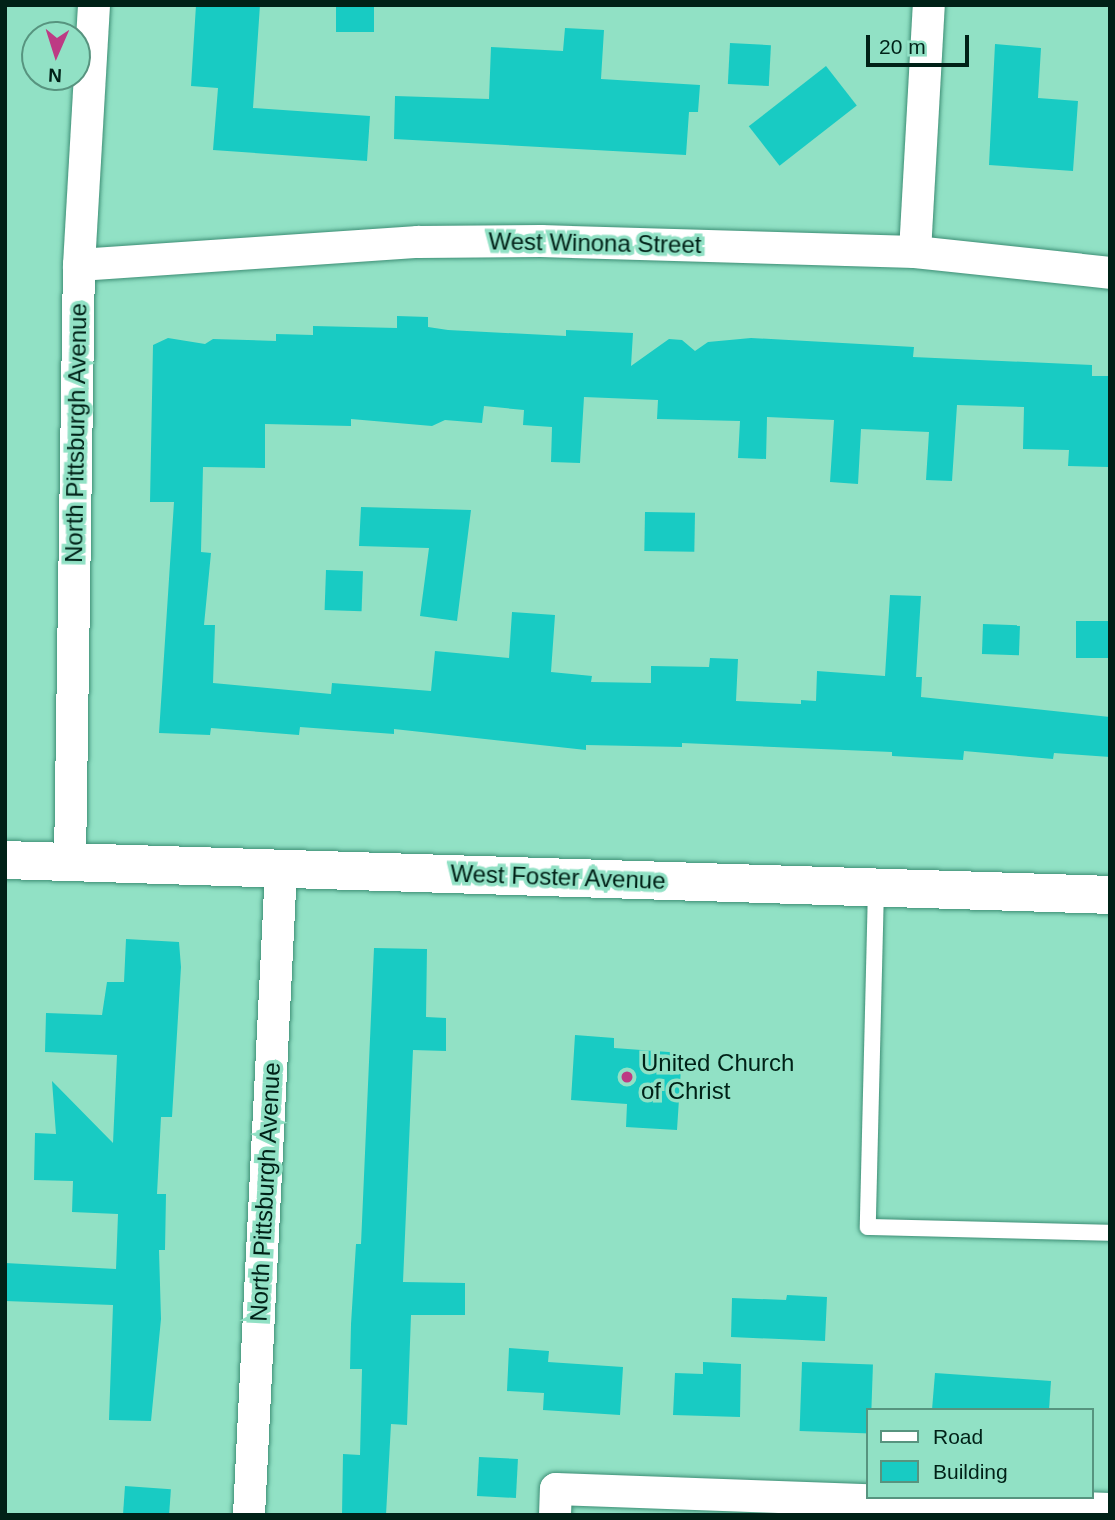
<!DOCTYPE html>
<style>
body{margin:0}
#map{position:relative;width:1115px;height:1520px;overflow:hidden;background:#91e1c5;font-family:Helvetica,sans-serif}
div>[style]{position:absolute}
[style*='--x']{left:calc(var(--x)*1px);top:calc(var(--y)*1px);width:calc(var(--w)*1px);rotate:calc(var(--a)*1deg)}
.building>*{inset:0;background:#18cbc3;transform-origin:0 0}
.roads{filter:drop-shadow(0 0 2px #3d8e75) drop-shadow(0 0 2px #3d8e75)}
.service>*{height:16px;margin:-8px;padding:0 8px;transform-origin:8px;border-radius:8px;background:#fff}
.minor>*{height:32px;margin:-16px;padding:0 16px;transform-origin:16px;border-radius:16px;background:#fff}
.tertiary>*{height:38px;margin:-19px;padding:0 19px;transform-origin:19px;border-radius:19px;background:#fff}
.dots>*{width:19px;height:19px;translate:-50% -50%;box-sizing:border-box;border:4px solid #91e1c5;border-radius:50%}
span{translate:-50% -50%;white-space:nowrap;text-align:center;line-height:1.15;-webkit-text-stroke:7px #91e1c5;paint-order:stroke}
.street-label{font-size:24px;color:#002117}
.poi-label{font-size:24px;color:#002117}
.left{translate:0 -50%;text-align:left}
.frame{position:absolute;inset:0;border:7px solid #002117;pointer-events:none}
.legend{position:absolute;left:866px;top:1408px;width:228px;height:91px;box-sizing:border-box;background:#91e1c5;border:2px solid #57947f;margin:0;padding:9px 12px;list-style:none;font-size:21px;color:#002117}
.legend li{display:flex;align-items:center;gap:14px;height:35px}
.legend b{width:35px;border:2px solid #57947f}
.north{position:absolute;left:21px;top:21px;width:70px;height:70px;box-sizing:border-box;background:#91e1c5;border:2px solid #57947f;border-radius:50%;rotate:183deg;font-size:19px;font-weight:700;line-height:28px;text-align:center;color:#002117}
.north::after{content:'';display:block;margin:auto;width:24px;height:32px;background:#bd3b84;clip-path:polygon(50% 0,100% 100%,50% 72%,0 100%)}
.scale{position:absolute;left:866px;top:35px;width:103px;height:32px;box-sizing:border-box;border:4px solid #002117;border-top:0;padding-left:9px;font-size:21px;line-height:24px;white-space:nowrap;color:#002117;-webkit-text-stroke:5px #91e1c5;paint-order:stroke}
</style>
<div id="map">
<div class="building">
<i style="clip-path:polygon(196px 5px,260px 5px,253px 108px,370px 116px,367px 161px,213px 150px,218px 88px,191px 86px)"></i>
<i style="left:336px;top:5px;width:38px;height:27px"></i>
<i style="clip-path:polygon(565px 28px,604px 30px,601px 79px,700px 85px,698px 112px,689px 112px,686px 155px,394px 139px,395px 96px,489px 99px,491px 47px,563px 51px)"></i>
<i style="left:730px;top:43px;width:41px;height:41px;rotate:3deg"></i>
<i style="clip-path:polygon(995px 44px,1041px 48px,1038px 98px,1078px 101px,1073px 171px,989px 165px)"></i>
<i style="left:826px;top:66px;width:50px;height:98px;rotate:52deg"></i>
<i style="clip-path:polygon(397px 316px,428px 317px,428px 327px,448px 330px,566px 336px,566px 330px,633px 333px,631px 366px,669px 339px,682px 340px,695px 351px,708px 342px,751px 338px,914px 347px,913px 357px,1092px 365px,1092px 376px,1110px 376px,1108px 467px,1068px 466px,1069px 450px,1023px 449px,1024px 407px,957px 405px,952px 481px,926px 480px,929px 432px,861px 429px,858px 484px,830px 482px,834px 420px,767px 417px,766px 459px,738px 458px,740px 421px,657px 419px,658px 400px,584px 397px,580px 463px,551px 462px,552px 427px,523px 425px,524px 410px,484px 406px,482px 423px,445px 420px,432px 426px,351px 419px,351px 426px,265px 424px,265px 468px,203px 467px,201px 552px,211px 553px,204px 625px,215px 625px,213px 683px,331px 694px,332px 683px,431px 691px,435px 651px,509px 658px,512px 612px,555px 615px,551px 672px,592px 676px,591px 682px,651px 683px,651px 666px,709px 667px,710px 658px,738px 659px,736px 701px,801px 704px,801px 700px,816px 701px,817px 671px,885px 676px,890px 595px,921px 596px,916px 677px,922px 677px,921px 697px,1110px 717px,1110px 757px,1054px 753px,1053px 759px,964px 751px,963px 760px,892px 756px,892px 752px,682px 743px,682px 747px,586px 745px,586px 750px,394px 729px,394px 734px,300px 727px,299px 735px,211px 728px,210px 735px,159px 733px,174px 502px,150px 502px,153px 345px,168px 338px,205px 344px,213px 339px,276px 341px,276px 334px,313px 335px,313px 326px,397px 328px)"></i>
<i style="clip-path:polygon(361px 507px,471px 510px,457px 621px,420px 616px,429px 548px,359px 546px)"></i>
<i style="left:645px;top:512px;width:50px;height:39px;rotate:1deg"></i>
<i style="left:326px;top:570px;width:37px;height:40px;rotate:2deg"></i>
<i style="left:1076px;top:621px;width:34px;height:37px"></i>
<i style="left:983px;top:624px;width:37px;height:30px;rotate:2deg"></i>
<i style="clip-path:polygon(126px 939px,179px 942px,181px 967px,172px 1117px,161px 1117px,157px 1194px,166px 1194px,165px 1250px,159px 1250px,161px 1319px,151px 1421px,109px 1420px,113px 1305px,5px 1301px,5px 1263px,116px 1269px,118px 1214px,72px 1212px,73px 1181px,34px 1180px,35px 1133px,56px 1134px,52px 1081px,113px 1143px,117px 1055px,45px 1052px,46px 1013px,102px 1015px,107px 982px,124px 982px)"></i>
<i style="clip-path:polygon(374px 948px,427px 949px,426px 1017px,446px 1018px,446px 1051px,413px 1050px,403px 1282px,465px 1283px,465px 1315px,411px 1315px,407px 1425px,391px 1424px,386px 1515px,342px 1515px,343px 1454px,360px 1455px,362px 1369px,350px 1369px,351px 1324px,356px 1244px,361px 1244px)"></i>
<i style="clip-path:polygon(575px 1035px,614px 1038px,614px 1048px,682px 1053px,677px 1130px,626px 1127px,627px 1104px,571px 1100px)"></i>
<i style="clip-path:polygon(787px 1295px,827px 1297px,825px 1341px,731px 1337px,732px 1298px,786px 1300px)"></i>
<i style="clip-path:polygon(509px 1348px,549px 1351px,548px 1362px,623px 1367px,620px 1415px,543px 1410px,544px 1393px,507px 1391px)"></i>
<i style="clip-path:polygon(703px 1362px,741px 1364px,740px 1417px,673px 1415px,675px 1373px,703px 1374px)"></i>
<i style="left:802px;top:1362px;width:71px;height:69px;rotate:2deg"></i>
<i style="clip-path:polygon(935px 1373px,1051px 1381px,1049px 1410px,932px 1410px)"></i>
<i style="left:479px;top:1457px;width:39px;height:39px;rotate:3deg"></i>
<i style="left:125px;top:1486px;width:46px;height:29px;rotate:4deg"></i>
</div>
<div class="roads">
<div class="service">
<i style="--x:876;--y:888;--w:339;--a:91.4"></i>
<i style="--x:868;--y:1227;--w:242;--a:1.4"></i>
</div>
<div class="minor">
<i style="--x:915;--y:252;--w:247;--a:-86.8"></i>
<i style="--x:79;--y:265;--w:340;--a:-3.9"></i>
<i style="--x:418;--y:242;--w:123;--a:-0.5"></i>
<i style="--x:541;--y:241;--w:374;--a:1.7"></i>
<i style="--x:915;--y:252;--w:196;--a:6.1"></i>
<i style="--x:70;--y:862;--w:597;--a:-89.14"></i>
<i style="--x:79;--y:265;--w:260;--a:-86.7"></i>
<i style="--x:249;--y:1515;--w:647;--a:-87.16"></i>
<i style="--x:555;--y:1515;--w:26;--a:-88"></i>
<i style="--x:556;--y:1489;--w:554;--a:2.07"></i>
</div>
<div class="tertiary">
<i style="--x:5;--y:860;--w:1106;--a:1.81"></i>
</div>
</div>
<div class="dots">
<i style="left:627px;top:1077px;background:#bd3b84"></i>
</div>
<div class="street-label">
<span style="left:595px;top:243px;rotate:1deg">West Winona Street</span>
<span style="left:76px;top:433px;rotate:-89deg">North Pittsburgh Avenue</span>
<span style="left:558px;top:877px;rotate:2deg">West Foster Avenue</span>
<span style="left:265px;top:1192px;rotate:-87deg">North Pittsburgh Avenue</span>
</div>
<div class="poi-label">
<span class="left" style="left:641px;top:1077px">United Church<br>of Christ</span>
</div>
<div class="frame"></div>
<ul class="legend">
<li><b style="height:9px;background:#fff"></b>Road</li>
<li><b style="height:19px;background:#18cbc3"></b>Building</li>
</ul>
<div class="north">N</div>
<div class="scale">20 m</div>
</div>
